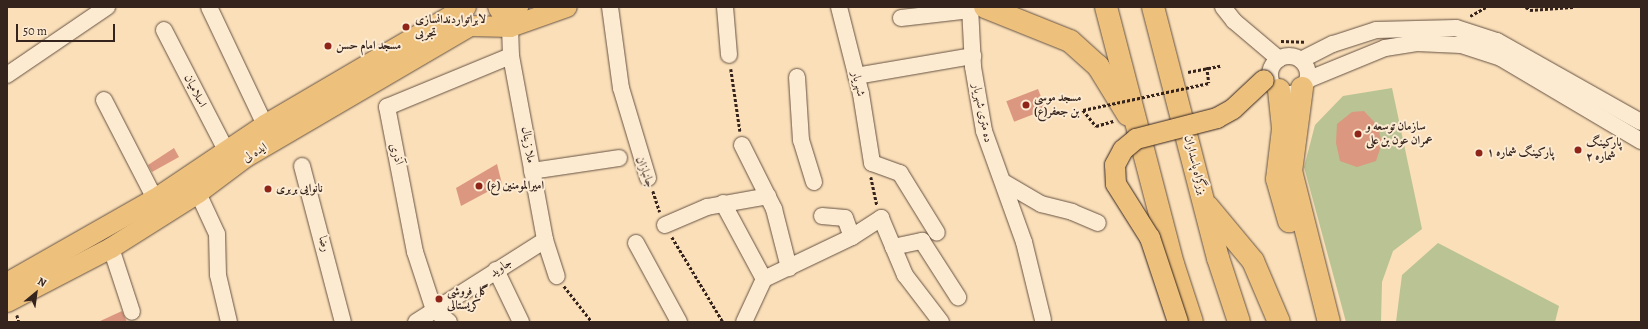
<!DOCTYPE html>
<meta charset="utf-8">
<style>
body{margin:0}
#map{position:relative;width:1648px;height:329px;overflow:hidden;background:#fadfb8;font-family:Alegreya,Amiri,serif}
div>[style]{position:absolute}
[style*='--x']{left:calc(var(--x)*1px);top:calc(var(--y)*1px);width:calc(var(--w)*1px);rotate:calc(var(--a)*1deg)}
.green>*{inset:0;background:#b9c393}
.building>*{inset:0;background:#dc9780;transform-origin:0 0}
.path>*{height:2.5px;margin-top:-1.25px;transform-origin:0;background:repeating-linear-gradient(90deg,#35231d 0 3px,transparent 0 5px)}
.roads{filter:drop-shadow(0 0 1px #665244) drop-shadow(0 0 1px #665244)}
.minor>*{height:16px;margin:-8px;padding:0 8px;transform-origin:8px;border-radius:8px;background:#fcead1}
.minor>.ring{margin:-8px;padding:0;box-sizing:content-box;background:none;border:16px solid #fcead1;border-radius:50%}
.major>*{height:20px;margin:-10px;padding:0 10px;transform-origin:10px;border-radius:10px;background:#edc07c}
.highway>*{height:22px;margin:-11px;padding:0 11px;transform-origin:11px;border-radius:11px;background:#edc07c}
.path-bridge>*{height:2.5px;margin-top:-1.25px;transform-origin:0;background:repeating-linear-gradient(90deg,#35231d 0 3px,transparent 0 5px)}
.bridges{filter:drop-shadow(0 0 1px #35231d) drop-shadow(0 0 1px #35231d)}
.major-bridge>*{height:20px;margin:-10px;padding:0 10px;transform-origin:10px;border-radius:10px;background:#edc07c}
.dots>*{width:11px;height:11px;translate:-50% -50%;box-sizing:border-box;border:2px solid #fcead1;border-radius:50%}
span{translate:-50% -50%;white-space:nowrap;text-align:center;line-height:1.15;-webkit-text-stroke:4px #fcead1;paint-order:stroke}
.poi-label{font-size:12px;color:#35231d;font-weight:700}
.left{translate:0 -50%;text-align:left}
.street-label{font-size:12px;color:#35231d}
.frame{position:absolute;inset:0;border:8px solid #35231d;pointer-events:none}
.north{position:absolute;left:16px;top:273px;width:40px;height:40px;-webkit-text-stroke:3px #fcead1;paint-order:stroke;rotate:29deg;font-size:11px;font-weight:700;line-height:16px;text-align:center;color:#35231d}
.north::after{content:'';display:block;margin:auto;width:14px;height:18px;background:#35231d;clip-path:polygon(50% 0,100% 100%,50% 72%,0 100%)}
.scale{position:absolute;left:16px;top:24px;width:99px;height:18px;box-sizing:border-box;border:2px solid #35231d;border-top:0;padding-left:5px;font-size:12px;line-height:14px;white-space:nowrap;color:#35231d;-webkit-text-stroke:3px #fcead1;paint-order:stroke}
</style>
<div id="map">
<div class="green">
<i style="clip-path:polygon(1392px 88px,1422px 229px,1393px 251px,1382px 282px,1381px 322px,1346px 322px,1304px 167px,1315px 125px,1343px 96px)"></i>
<i style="clip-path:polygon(1438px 243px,1559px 306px,1555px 322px,1396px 322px,1402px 275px)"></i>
</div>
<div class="building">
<i style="left:1038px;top:89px;width:22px;height:34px;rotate:69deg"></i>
<i style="clip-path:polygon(1364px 111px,1377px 125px,1382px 143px,1376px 161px,1357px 167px,1340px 161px,1336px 143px,1337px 124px,1352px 112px)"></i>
<i style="clip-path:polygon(174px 148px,179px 157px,152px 172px,148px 165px)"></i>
<i style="clip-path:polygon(497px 164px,502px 184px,461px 206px,456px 188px)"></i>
<i style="clip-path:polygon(122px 311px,127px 322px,98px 322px)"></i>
</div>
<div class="path">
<i style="--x:1526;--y:7;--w:5;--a:37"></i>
<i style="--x:1530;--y:10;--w:43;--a:-4"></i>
<i style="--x:1470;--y:16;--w:18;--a:-29"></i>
<i style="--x:1281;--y:41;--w:23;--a:2"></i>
<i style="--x:1207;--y:67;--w:16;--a:83"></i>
<i style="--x:731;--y:69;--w:63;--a:81.7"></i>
<i style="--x:1188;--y:72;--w:33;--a:-11"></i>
<i style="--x:1083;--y:110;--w:21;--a:51"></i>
<i style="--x:1096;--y:126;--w:18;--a:-16"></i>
<i style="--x:871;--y:177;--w:29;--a:78"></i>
<i style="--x:653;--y:191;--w:22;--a:72"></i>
<i style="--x:672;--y:237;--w:99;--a:59"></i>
<i style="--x:564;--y:286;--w:46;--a:52.1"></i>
<i style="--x:17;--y:315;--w:7;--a:74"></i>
</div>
<div class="roads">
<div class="minor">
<i style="--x:209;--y:7;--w:131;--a:64.6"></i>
<i style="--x:610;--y:7;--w:82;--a:82.3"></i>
<i style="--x:621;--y:88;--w:94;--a:73.3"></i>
<i style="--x:725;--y:7;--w:48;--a:85.2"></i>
<i style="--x:839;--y:7;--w:90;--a:75.8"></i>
<i style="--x:861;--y:94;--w:70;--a:80.9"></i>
<i style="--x:872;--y:163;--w:30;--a:20"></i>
<i style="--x:900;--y:173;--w:70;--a:58.3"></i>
<i style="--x:970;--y:7;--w:60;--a:87.1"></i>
<i style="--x:973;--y:67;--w:65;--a:80.2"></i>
<i style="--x:984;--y:131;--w:118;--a:70.2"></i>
<i style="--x:1024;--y:242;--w:80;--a:76.3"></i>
<i style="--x:1223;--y:7;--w:18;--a:52"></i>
<i style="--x:1234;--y:21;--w:59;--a:40.2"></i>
<i style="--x:901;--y:18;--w:70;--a:-6.5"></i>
<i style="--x:510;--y:27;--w:29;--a:88"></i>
<i style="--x:511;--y:56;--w:187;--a:79.5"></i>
<i style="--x:545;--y:240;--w:38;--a:72"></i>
<i style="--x:164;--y:30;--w:137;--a:62.7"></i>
<i class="ring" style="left:1270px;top:56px;width:22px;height:22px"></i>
<i style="--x:1301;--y:60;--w:36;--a:-27"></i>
<i style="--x:1333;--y:44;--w:45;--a:-18"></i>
<i style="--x:1376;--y:30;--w:80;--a:-1.4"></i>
<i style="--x:1456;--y:28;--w:43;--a:17.6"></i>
<i style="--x:1497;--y:41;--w:165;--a:29.4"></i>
<i style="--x:7;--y:75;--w:121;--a:-34.2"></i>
<i style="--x:856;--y:76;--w:119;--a:-9.7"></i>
<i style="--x:797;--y:77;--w:63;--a:86.4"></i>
<i style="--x:801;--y:140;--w:44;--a:72.8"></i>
<i style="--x:1307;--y:80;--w:84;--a:-22.3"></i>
<i style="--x:1385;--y:48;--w:32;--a:-9"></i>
<i style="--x:1417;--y:43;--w:44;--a:2.6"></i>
<i style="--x:1461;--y:45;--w:42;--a:18"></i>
<i style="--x:1501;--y:58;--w:163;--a:30.7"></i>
<i style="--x:104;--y:100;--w:111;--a:62.7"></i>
<i style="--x:742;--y:145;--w:72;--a:63.4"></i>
<i style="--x:774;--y:209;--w:61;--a:75.7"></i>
<i style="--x:302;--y:166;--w:161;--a:75.3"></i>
<i style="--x:532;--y:171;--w:88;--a:-8.5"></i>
<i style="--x:1005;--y:183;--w:42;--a:30.3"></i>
<i style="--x:1041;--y:204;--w:32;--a:14"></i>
<i style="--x:1072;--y:212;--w:28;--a:23"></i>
<i style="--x:198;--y:193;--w:45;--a:65.1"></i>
<i style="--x:217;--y:234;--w:41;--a:88.6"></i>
<i style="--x:218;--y:275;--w:48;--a:76.8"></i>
<i style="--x:723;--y:203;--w:86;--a:61.7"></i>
<i style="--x:822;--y:216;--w:23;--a:5"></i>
<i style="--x:845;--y:218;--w:20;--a:70"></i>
<i style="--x:665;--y:225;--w:46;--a:-23.2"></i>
<i style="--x:707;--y:207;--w:62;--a:-10.2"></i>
<i style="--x:636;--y:243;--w:90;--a:61.4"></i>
<i style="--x:893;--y:247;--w:30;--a:-12"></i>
<i style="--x:922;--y:241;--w:67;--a:57.3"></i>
<i style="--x:111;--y:248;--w:67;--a:71.8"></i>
<i style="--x:496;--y:270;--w:58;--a:64.3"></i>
<i style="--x:416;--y:322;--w:153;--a:-32.4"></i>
<i style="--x:449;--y:322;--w:19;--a:-141"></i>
<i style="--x:434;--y:310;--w:61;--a:-108.1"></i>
<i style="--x:415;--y:252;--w:148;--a:-100.9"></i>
<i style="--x:387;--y:107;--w:134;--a:-22.4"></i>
<i style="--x:744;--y:322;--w:47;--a:-65.1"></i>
<i style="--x:764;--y:279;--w:98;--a:-25.5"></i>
<i style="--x:852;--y:237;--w:35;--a:-33"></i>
<i style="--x:881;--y:218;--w:62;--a:67.2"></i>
<i style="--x:905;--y:275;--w:59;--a:52.5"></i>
</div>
<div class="major">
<i style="--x:498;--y:7;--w:23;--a:59"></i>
<i style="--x:510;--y:27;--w:22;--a:-68"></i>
<i style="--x:7;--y:283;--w:170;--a:-29.6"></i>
<i style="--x:155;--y:199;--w:133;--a:-33.9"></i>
<i style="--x:265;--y:125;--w:233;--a:-30.4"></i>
<i style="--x:7;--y:302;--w:117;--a:-27.4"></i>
<i style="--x:111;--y:248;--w:103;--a:-32.3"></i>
<i style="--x:198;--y:193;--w:60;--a:-36.9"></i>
<i style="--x:246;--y:157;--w:259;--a:-30.3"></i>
<i style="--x:470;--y:26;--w:40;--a:1.4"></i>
<i style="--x:510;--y:27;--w:60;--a:-19.3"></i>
</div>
<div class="highway">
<i style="--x:985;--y:7;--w:92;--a:21.8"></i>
<i style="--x:1070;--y:41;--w:38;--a:42"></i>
<i style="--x:1098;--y:66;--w:57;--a:58.5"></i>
<i style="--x:1106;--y:7;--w:266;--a:75.4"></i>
<i style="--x:1173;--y:264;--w:61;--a:71.9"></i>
<i style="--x:1153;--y:7;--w:259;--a:75.5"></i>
<i style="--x:1218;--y:258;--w:67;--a:71.8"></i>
<i style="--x:1302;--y:88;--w:84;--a:97.5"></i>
<i style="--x:1291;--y:171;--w:156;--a:75.9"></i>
<i style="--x:1279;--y:90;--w:39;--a:84"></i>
<i style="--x:1283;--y:129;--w:50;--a:96.8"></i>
<i style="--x:1277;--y:179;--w:44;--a:74.1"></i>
<i style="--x:1208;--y:207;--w:70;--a:50.2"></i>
<i style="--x:1253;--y:261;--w:66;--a:66.9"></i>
</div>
</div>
<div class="path-bridge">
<i style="--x:1083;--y:110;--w:129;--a:-12.1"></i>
</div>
<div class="bridges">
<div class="major-bridge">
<i style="--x:1178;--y:322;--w:89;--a:-108.4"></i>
<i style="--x:1150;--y:238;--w:64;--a:-122.2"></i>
<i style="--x:1116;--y:184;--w:19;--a:-93"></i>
<i style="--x:1115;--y:165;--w:17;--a:-62"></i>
<i style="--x:1123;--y:150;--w:17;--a:-40"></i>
<i style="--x:1136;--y:139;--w:84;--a:-14.5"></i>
<i style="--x:1217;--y:118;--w:18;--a:-29"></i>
<i style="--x:1233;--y:109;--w:42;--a:-43.1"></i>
</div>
</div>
<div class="dots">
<i style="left:406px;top:27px;background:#8f2418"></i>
<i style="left:328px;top:46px;background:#8f2418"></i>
<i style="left:1026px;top:105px;background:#8f2418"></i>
<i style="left:1358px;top:134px;background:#8f2418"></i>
<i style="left:1578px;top:150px;background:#8f2418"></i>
<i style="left:1479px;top:153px;background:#8f2418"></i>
<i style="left:479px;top:186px;background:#8f2418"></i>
<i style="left:268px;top:189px;background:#8f2418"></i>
<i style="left:439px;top:299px;background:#8f2418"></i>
</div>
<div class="poi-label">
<span class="left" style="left:415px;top:27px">لابراتواردندانسازی<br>تجربی</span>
<span class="left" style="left:336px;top:46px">مسجد امام حسن</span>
<span class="left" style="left:1034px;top:105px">مسجد موسی<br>بن جعفر(ع)</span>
<span class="left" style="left:1366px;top:134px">سازمان توسعه و<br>عمران عون بن علی</span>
<span class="left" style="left:1586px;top:150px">پارکینگ<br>شماره ۲</span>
<span class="left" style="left:1487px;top:153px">پارکینگ شماره ۱</span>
<span class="left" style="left:487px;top:186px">امیرالمومنین (ع)</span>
<span class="left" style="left:276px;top:189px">نانوایی بربری</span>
<span class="left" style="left:447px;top:299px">گل فروشی<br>کریستالی</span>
</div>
<div class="street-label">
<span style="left:858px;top:84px;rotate:76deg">شهریار</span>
<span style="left:195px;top:91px;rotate:63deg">اسلامیان</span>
<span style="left:982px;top:113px;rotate:78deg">ده متری شهریار</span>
<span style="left:528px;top:145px;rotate:81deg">ملا زینال</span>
<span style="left:255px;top:153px;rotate:-31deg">ایده لى</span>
<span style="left:396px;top:154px;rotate:72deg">آذری</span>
<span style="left:1195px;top:165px;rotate:76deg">بزرگراه پاسداران</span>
<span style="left:645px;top:172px;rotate:69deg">جانبازان</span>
<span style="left:324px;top:244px;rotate:75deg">رضا</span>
<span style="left:501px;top:268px;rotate:-34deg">جاوید</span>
</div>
<div class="frame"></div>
<div class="north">N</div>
<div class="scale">50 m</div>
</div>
